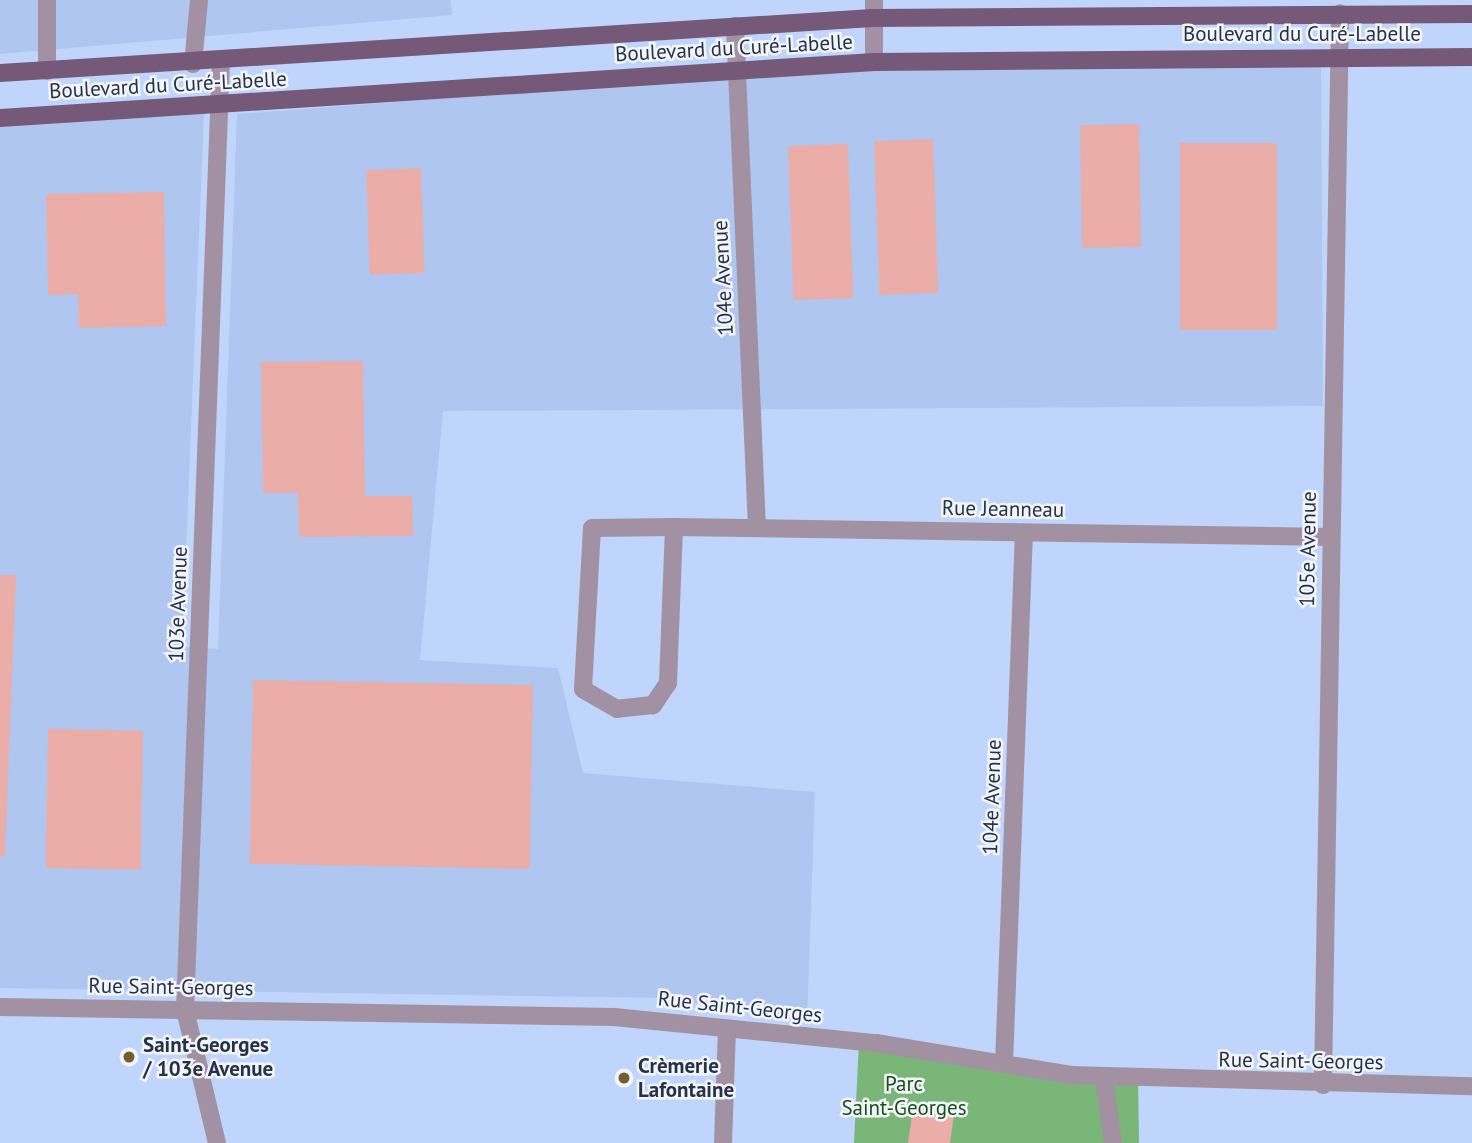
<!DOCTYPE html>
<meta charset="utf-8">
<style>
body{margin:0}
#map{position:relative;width:1472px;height:1143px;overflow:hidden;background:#c0d5fc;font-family:"PT Sans",sans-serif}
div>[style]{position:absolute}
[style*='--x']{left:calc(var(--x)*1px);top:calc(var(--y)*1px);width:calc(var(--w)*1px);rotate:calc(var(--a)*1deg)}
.built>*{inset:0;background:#afc6f1}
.green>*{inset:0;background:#7ab678}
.building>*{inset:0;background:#eaada8;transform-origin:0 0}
.minor>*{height:18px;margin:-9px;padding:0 9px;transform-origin:9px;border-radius:9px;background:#a291a3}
.major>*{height:18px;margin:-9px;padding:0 9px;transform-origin:9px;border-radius:9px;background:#765879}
.dots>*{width:19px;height:19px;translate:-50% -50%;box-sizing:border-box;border:4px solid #f2f5fa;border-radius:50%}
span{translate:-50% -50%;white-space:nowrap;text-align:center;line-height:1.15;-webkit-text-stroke:5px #f2f5fa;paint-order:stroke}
.street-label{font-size:21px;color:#283245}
.poi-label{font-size:21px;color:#283245;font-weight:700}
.left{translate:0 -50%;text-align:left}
.park-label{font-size:21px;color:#184f19}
</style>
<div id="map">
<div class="built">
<i style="clip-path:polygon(0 0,451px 0,452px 15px,0 54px)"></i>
<i style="clip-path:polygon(1321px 59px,1323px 406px,443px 411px,420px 660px,558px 668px,583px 773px,815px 792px,807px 1022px,666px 998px,0 988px,0 124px,204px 112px,182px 647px,218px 649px,237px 114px,800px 71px)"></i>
</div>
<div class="green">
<i style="clip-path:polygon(859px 1042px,1138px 1078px,1139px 1143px,854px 1143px)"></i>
</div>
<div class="building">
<i style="left:1139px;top:124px;width:123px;height:59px;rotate:89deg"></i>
<i style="left:933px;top:139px;width:154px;height:59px;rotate:88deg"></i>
<i style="left:1277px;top:143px;width:187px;height:97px;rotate:90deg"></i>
<i style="left:848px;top:144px;width:154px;height:60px;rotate:88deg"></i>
<i style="left:421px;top:168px;width:105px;height:55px;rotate:88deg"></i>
<i style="clip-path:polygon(164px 192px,166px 326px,79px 328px,78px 294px,48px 295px,46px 194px)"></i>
<i style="clip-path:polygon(363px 361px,365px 496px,412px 496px,413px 536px,299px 537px,298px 493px,263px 493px,261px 362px)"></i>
<i style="clip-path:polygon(0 575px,16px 575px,5px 857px,0 857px)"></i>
<i style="left:253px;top:680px;width:280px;height:184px;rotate:1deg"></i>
<i style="left:48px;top:729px;width:95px;height:139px;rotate:1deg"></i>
<i style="clip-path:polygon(913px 1109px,954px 1114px,950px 1143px,908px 1143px)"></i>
</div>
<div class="minor">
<i style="--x:47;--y:0;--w:71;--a:90"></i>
<i style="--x:735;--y:26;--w:502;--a:87.49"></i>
<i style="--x:874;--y:62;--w:62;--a:-90"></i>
<i style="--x:193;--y:64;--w:64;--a:-84.6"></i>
<i style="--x:674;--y:527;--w:156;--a:92.2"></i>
<i style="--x:668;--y:683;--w:27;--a:124"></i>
<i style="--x:653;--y:705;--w:36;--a:174"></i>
<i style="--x:617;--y:709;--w:39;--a:-150"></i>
<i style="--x:583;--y:689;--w:161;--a:-86.8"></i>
<i style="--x:592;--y:528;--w:82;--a:-0.7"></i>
<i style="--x:674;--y:527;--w:657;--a:0.87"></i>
<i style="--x:0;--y:1007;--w:614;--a:0.93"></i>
<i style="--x:614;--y:1017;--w:263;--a:5.7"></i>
<i style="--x:876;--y:1043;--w:198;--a:9.3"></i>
<i style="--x:1071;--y:1075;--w:401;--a:1.6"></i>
<i style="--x:1004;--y:1064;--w:532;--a:-87.85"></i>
<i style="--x:1104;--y:1077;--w:67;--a:82.2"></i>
<i style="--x:1323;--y:1085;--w:1072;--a:-89.09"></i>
<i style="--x:217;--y:1143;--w:137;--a:-103.5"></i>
<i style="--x:185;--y:1010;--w:949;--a:-87.83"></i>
<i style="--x:723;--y:1143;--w:114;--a:-88"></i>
</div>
<div class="major">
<i style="--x:0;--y:73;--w:874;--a:-3.61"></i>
<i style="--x:872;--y:18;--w:600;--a:-0.38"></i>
<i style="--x:0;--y:118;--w:876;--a:-3.67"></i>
<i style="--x:874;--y:62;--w:598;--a:-0.48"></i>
</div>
<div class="dots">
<i style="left:129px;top:1057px;background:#755e2e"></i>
<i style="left:624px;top:1078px;background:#755e2e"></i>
</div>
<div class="street-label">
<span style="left:1302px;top:34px">Boulevard du Curé-Labelle</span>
<span style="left:734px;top:48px;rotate:-3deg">Boulevard du Curé-Labelle</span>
<span style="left:168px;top:85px;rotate:-3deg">Boulevard du Curé-Labelle</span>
<span style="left:723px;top:278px;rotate:-93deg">104e Avenue</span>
<span style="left:1003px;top:509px;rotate:1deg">Rue Jeanneau</span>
<span style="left:1308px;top:549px;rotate:-89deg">105e Avenue</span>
<span style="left:178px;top:604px;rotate:-88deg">103e Avenue</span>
<span style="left:992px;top:797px;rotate:-88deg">104e Avenue</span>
<span style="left:171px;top:987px;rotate:1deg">Rue Saint-Georges</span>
<span style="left:740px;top:1007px;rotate:6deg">Rue Saint-Georges</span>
<span style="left:1301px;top:1061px;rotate:1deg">Rue Saint-Georges</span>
</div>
<div class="poi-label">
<span class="left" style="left:143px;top:1057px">Saint-Georges<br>/ 103e Avenue</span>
<span class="left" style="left:638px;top:1078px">Crèmerie<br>Lafontaine</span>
</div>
<div class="park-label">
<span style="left:904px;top:1096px">Parc<br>Saint-Georges</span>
</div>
</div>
